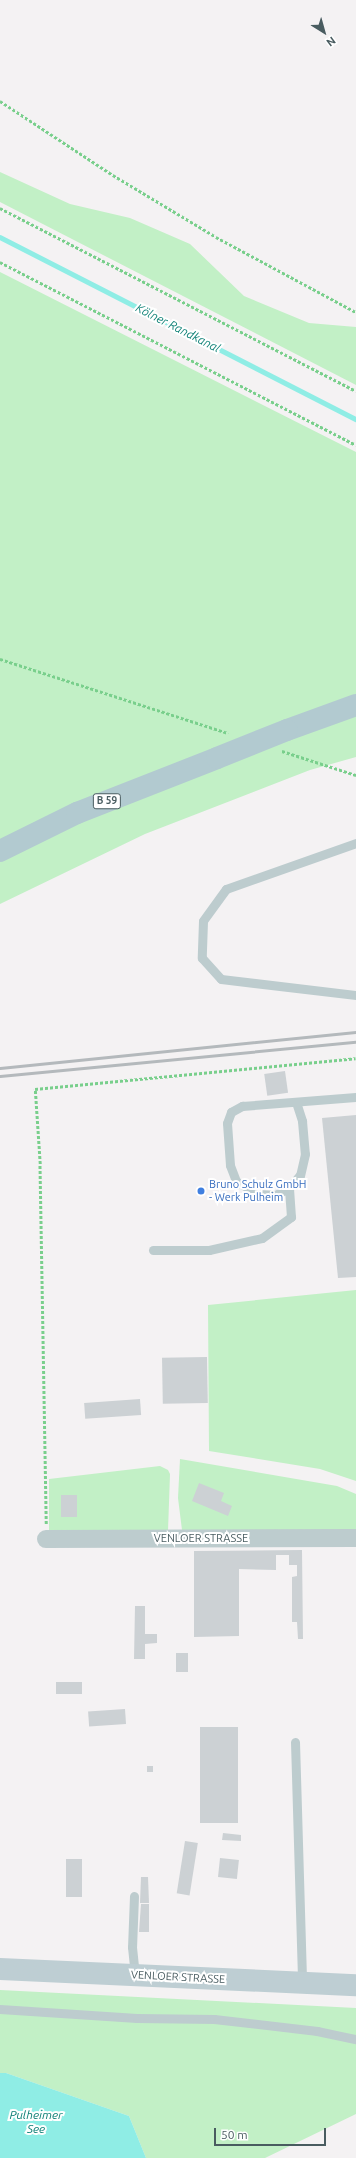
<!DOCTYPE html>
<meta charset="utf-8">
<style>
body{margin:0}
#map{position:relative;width:356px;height:2158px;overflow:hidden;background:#f4f2f3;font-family:Ubuntu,sans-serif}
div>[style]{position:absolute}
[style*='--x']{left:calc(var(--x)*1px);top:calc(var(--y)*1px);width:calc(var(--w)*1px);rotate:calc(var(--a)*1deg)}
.green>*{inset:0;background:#c2f0c6}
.water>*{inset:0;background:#8fede5}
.stream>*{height:4.5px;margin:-2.25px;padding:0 2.25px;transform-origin:2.25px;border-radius:2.25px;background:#8fede5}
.building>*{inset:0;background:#ccd1d4;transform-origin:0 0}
.path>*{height:2.5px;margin-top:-1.25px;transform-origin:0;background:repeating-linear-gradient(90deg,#79cf8c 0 3px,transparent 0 5px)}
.lane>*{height:9px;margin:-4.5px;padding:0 4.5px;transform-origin:4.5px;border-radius:4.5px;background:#bdccce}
.street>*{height:18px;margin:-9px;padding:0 9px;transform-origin:9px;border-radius:9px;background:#bdccce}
.secondary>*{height:22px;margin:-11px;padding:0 11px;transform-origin:11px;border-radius:11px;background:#beced3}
.primary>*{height:22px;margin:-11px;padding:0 11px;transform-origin:11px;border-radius:11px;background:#b2cad0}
.rail>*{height:3px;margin:-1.5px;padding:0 1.5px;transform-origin:1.5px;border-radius:1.5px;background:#b4b9bc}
.primary-bridge>*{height:22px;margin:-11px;padding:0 11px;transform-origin:11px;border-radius:11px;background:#b2cad0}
.dots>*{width:11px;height:11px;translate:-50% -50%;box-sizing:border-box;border:2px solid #fff;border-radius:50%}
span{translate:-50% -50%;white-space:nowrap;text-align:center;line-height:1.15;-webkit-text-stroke:4px #fff;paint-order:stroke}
.shield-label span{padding:1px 3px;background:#fff;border:1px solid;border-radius:3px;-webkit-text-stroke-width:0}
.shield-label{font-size:10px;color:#495c60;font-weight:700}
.shop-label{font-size:11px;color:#366cbe}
.left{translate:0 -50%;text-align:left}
.street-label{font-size:11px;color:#495c60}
.water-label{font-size:12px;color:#0e8076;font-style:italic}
.north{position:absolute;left:304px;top:12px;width:40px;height:40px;-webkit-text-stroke:3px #fff;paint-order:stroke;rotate:143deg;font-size:11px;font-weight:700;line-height:16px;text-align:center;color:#495c60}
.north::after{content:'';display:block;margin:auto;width:14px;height:18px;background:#495c60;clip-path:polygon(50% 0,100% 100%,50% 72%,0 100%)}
.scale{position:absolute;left:214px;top:2128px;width:112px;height:18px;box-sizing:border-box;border:2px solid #495c60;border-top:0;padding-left:5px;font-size:12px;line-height:14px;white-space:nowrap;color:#495c60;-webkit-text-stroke:3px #fff;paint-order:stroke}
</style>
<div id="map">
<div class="green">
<i style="clip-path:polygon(0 172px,70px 204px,130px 218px,190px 244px,244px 296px,309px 323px,356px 327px,356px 385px,0 202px)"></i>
<i style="clip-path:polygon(0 272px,356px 452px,356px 757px,310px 770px,145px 834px,0 904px)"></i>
<i style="clip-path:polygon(356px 1290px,356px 1481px,320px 1469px,209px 1451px,208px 1305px)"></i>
<i style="clip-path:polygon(180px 1459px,337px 1486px,356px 1494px,356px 1530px,182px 1530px,178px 1498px)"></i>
<i style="clip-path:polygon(160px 1466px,168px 1470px,170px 1474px,168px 1531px,49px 1534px,49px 1479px)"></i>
<i style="clip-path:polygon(0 1990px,356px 2008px,356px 2114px,265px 2158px,146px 2158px,129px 2116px,6px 2073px,0 2073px)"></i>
</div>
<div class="water">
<i style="clip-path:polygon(0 2073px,6px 2073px,129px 2116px,146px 2158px,0 2158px)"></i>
</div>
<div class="stream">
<i style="--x:0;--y:237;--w:400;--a:27.1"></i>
</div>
<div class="building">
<i style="left:285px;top:1071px;width:22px;height:21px;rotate:82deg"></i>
<i style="clip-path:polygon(356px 1115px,356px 1277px,338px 1278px,322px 1118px)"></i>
<i style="left:207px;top:1357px;width:46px;height:45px;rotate:89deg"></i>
<i style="left:140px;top:1399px;width:16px;height:56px;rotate:86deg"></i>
<i style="clip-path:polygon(199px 1483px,224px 1493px,221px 1501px,232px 1506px,228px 1516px,192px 1501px)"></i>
<i style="left:61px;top:1495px;width:16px;height:22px"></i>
<i style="clip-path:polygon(302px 1550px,303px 1639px,298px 1639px,297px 1622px,292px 1622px,292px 1577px,297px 1576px,297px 1565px,289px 1565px,289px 1555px,276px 1555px,276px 1570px,239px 1569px,239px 1636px,194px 1637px,194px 1551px)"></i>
<i style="clip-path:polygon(135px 1606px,145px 1606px,145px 1634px,157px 1634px,157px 1643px,145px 1644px,145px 1659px,134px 1659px)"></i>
<i style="left:176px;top:1653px;width:12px;height:19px"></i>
<i style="left:56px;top:1682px;width:26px;height:12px"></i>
<i style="left:125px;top:1709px;width:15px;height:37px;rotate:86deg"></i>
<i style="left:200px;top:1727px;width:38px;height:96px"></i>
<i style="left:147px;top:1766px;width:6px;height:6px"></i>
<i style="clip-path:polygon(223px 1833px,241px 1835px,241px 1841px,222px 1840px)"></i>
<i style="left:185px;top:1841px;width:13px;height:53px;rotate:9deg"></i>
<i style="left:220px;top:1858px;width:19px;height:19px;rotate:6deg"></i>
<i style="left:66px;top:1859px;width:16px;height:38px"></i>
<i style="clip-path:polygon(141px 1877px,148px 1877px,149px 1903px,140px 1903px)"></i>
<i style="clip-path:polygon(141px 1904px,149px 1904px,149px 1932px,139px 1932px)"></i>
</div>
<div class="path">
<i style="--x:0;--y:101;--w:135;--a:33.2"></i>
<i style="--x:113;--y:175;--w:120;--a:31"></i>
<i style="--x:216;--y:237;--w:159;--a:28.2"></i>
<i style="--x:0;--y:208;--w:400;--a:27.2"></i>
<i style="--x:0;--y:262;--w:400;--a:27.2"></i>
<i style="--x:0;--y:659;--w:240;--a:18"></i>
<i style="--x:282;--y:751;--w:78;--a:18"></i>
<i style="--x:46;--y:1524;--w:360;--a:-91"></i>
<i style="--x:40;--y:1164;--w:75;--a:-93.8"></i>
<i style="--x:35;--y:1089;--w:322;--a:-5.5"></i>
</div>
<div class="lane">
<i style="--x:356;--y:843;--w:138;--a:160.5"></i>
<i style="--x:226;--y:889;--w:39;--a:126"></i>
<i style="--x:203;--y:921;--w:37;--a:92"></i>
<i style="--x:202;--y:958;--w:28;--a:48"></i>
<i style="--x:221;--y:979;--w:136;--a:6.8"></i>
<i style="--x:296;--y:1102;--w:20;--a:72"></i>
<i style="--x:302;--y:1121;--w:33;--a:85"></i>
<i style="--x:305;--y:1154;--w:22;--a:103"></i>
<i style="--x:300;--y:1175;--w:17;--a:130"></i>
<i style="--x:289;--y:1188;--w:16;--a:153"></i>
<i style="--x:275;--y:1195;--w:16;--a:-176"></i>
<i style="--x:259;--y:1194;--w:26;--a:-151"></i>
<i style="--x:236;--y:1181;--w:17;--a:-111"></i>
<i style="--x:230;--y:1165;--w:42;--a:-94.1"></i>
<i style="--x:227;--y:1123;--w:12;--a:-70"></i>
<i style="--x:231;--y:1112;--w:13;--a:-29"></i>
<i style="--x:242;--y:1106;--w:114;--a:-4.5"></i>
<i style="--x:153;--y:1250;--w:56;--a:0"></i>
<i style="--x:209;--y:1250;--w:54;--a:-12.8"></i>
<i style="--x:262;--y:1238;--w:36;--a:-36"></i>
<i style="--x:291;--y:1217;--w:29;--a:-94"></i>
<i style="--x:295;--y:1742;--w:241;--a:88.3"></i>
<i style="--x:134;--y:1896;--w:51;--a:92.2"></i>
<i style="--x:132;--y:1947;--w:27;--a:84"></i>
<i style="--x:0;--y:2009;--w:137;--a:3.8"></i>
<i style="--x:137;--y:2018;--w:77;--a:0.7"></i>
<i style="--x:214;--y:2019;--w:104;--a:6.6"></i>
<i style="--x:317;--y:2031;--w:40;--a:12"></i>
</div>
<div class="street">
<i style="--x:46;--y:1539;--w:310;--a:-0.2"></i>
</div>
<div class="secondary">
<i style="--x:0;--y:1969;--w:356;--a:2.6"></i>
</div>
<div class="primary">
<i style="--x:287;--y:730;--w:73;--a:-19.9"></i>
<i style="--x:0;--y:851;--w:86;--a:-26.3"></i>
<i style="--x:77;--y:813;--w:150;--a:-21.4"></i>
</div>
<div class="rail">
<i style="--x:0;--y:1068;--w:358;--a:-5.8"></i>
<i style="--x:0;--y:1076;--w:358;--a:-5.5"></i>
</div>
<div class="primary-bridge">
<i style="--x:217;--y:758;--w:75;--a:-21.8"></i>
</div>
<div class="dots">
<i style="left:201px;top:1191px;background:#3f7fe0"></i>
</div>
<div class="shield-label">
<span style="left:107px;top:801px">B 59</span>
</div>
<div class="shop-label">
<span class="left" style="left:209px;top:1191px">Bruno Schulz GmbH<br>- Werk Pulheim</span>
</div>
<div class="street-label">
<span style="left:201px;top:1538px">VENLOER STRASSE</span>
<span style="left:178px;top:1977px;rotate:3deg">VENLOER STRASSE</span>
</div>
<div class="water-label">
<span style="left:178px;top:328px;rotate:27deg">Kölner Randkanal</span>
<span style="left:36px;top:2122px">Pulheimer<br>See</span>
</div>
<div class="north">N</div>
<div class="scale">50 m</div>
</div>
